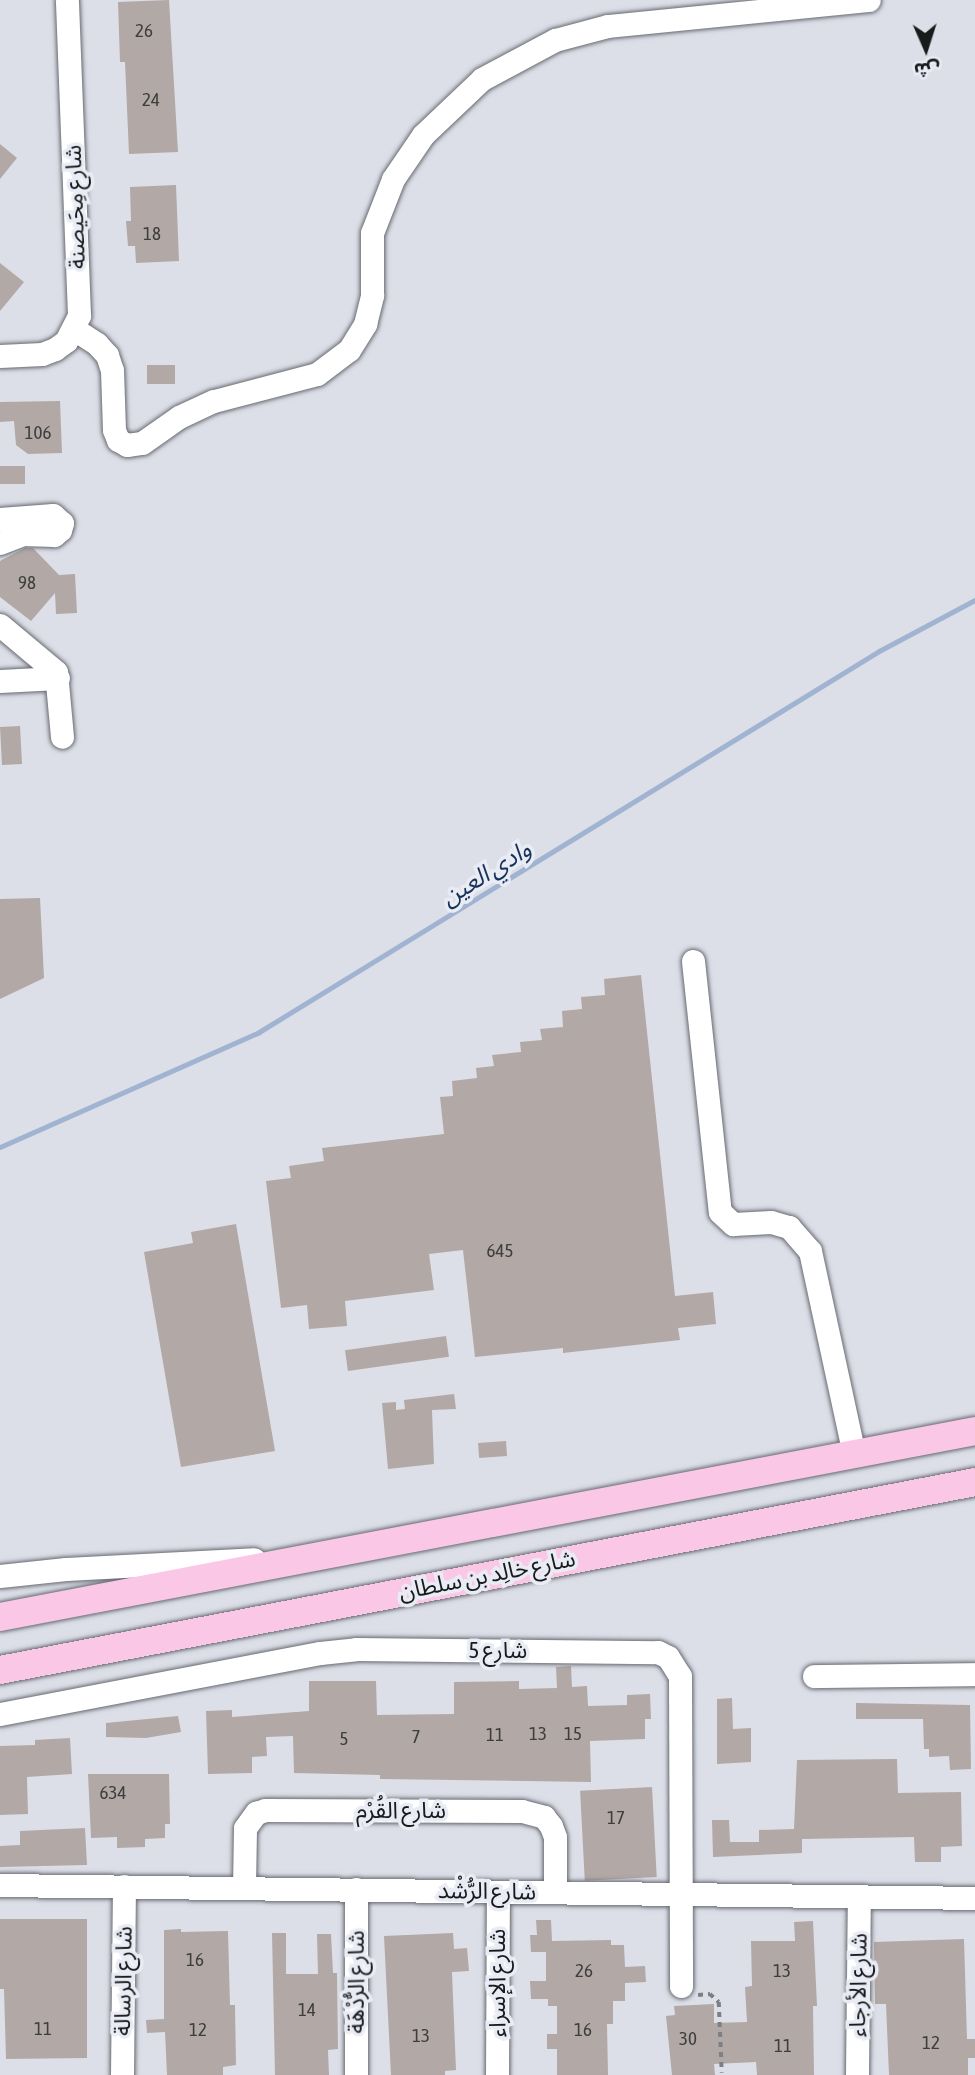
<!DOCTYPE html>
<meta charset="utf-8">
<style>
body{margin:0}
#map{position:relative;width:975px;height:2075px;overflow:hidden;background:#dcdfe7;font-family:"Asap Condensed","Noto Sans Arabic",sans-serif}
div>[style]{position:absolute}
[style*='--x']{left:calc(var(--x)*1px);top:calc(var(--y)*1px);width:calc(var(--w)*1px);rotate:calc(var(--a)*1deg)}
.stream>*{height:5px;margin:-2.5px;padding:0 2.5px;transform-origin:2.5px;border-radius:2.5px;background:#a0b4d1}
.building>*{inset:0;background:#b2a8a6;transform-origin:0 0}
.path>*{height:3.5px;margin-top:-1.75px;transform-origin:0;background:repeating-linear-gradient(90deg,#7c7f84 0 5px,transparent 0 10px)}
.roads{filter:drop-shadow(0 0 2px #676a71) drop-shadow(0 0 2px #676a71)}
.minor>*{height:23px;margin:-11.5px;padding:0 11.5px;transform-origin:11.5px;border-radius:11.5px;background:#fff}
.major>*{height:28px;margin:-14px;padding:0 14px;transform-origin:14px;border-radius:14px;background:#fac8e6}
span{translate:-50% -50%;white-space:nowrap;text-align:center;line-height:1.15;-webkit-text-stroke:7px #e9ecf4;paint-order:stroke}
.number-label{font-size:19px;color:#3e3e3e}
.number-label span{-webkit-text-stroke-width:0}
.street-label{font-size:23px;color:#181a1c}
.water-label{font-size:24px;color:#163158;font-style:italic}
.north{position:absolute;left:891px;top:14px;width:70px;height:70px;-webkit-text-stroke:5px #e9ecf4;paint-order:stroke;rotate:177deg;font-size:19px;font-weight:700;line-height:28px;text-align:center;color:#181a1c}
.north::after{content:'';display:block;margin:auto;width:24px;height:32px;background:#181a1c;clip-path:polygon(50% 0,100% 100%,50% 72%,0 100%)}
</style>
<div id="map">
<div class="stream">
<i style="--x:0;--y:1147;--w:283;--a:-23.9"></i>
<i style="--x:259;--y:1032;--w:728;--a:-31.57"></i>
<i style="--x:879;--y:651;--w:109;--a:-28"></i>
</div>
<div class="building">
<i style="clip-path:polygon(169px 0,178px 152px,129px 154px,125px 62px,120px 62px,118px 2px)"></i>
<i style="clip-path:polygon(0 144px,17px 158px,0 179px)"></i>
<i style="clip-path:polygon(176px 185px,179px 261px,136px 263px,135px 246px,128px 246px,126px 221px,131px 221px,130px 187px)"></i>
<i style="clip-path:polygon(0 263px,24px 282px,0 311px)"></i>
<i style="left:147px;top:365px;width:28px;height:19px"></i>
<i style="clip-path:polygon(60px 401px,62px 453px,28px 454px,16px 445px,14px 421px,0 422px,0 402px)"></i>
<i style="left:0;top:466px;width:25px;height:18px"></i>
<i style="clip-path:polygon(25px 548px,33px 548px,59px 575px,75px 574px,77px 613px,56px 614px,55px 593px,31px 621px,0 597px,0 561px)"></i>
<i style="left:20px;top:726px;width:38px;height:20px;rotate:87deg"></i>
<i style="clip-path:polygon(40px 898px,44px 978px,0 999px,0 899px)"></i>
<i style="clip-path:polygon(641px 975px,675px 1296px,713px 1292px,716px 1324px,678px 1328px,680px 1340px,563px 1353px,563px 1348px,475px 1357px,463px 1250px,429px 1254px,434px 1290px,345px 1301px,347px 1326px,309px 1329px,307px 1305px,281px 1308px,266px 1181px,291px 1178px,289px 1166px,324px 1161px,322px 1148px,444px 1134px,440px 1097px,453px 1096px,452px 1081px,477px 1078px,476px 1068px,494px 1066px,492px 1055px,521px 1052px,520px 1042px,542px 1040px,540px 1029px,563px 1027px,562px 1011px,582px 1009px,581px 997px,605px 995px,604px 979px)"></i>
<i style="clip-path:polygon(236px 1224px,275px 1451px,181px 1467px,144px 1252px,193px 1243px,191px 1232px)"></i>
<i style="left:446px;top:1336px;width:21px;height:102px;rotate:82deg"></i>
<i style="clip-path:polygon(454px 1394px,456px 1409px,432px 1410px,434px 1464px,388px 1469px,382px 1403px,396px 1402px,396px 1410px,405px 1409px,404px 1400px)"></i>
<i style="left:506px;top:1441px;width:15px;height:28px;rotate:86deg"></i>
<i style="clip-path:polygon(571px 1666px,572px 1687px,587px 1686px,588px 1706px,627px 1705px,627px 1695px,650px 1694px,651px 1719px,645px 1719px,645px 1739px,590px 1741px,591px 1782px,380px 1779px,380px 1775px,294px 1773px,293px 1736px,266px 1737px,267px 1756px,252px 1757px,252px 1773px,208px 1774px,206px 1711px,232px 1710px,232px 1717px,309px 1711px,309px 1681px,376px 1681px,377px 1715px,454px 1714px,454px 1682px,519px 1681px,519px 1689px,557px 1688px,556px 1667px)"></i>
<i style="clip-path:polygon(732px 1698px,733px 1729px,751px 1728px,751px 1762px,717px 1764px,717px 1699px)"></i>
<i style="clip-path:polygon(856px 1703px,970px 1705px,971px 1769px,950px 1770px,949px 1756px,929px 1757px,929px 1749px,924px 1749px,923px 1719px,856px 1719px)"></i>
<i style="clip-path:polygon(178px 1716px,181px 1732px,146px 1738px,106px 1737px,106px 1723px)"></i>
<i style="clip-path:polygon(70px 1738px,72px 1774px,27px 1777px,28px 1814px,0 1815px,0 1746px,35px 1745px,35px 1740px)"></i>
<i style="clip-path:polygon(897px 1759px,898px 1793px,961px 1792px,962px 1846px,941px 1847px,941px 1862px,915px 1862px,914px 1837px,802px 1839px,802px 1853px,713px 1857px,712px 1820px,729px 1820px,730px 1842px,759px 1842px,759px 1830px,794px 1829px,797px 1760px)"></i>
<i style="clip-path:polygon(88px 1774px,169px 1774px,170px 1824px,165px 1824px,165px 1838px,145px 1839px,145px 1847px,117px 1848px,117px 1837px,91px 1838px)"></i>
<i style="left:652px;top:1787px;width:90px;height:72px;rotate:87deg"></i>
<i style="clip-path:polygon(85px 1828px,87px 1865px,0 1867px,0 1846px,20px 1845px,20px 1831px)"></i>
<i style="clip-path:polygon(0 1919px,87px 1919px,87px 2058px,6px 2059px,4px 1989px,0 1989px)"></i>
<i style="clip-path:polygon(536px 1920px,551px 1920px,552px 1941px,611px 1940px,611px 1945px,624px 1945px,625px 1967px,645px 1966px,646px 1982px,625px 1983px,625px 2001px,613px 2001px,613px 2024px,607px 2024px,608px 2075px,557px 2075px,557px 2049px,547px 2049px,547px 2034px,557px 2034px,557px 2006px,548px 2006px,548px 1999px,531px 1999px,530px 1981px,546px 1981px,546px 1952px,531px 1952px,530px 1935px,537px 1935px)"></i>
<i style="clip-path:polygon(813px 1921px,817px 2006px,813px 2006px,814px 2075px,757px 2075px,756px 2062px,714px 2064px,715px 2075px,672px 2075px,666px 2016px,675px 2015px,674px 2006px,714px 2004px,714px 2023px,747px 2022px,745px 1987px,752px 1986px,751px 1941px,795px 1941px,794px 1922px)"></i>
<i style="clip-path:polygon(181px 1929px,181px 1932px,228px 1931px,230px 2005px,235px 2005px,236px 2065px,223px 2067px,223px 2075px,167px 2075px,165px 2032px,147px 2033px,146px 2020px,164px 2019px,164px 1930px)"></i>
<i style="clip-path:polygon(272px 1933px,286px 1933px,286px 1974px,318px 1974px,317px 1934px,331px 1934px,333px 1973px,337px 1973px,338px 2049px,328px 2050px,329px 2075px,275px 2075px)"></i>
<i style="clip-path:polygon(453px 1933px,454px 1949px,467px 1948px,469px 1971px,452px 1972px,456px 2070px,445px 2071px,445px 2075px,391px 2075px,384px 1936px)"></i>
<i style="clip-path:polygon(964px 1939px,967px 2039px,975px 2039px,975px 2058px,968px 2058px,968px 2075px,889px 2075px,886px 2004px,875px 2004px,874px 1942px)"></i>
</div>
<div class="path">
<i style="--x:698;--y:1995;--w:12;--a:-5"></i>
<i style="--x:710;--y:1994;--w:12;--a:42"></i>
<i style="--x:719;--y:2002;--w:71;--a:87.6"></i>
</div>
<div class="roads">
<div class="minor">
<i style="--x:74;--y:329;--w:27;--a:33"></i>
<i style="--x:97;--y:344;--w:15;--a:48"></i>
<i style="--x:107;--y:355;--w:16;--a:72"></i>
<i style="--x:112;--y:370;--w:60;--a:88.1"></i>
<i style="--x:114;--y:430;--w:11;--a:68"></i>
<i style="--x:118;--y:440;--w:10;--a:29"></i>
<i style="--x:127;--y:445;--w:15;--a:-8"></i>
<i style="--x:142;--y:443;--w:45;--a:-35.1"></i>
<i style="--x:179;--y:417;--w:38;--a:-25"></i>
<i style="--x:214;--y:401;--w:106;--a:-14.7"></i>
<i style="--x:317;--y:374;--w:40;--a:-37"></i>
<i style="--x:349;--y:350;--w:31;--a:-58"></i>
<i style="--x:365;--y:324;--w:30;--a:-76"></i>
<i style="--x:372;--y:295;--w:62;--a:-90"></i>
<i style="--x:372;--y:233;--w:58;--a:-68.7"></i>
<i style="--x:393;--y:179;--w:53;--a:-55.7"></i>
<i style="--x:423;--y:135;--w:81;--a:-43.5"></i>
<i style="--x:482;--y:79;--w:83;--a:-28.1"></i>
<i style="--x:555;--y:40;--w:55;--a:-14.8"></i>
<i style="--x:608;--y:26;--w:262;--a:-5.7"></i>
<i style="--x:0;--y:356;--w:42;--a:-2.7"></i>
<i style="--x:42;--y:354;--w:14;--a:-21"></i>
<i style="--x:55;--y:349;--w:14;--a:-36"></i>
<i style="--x:66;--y:341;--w:29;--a:-63"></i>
<i style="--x:79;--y:315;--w:315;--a:-92.2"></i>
<i style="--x:0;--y:519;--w:53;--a:-4.3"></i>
<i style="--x:53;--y:515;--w:12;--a:42"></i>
<i style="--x:62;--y:523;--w:7;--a:106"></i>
<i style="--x:60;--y:530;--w:8;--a:140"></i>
<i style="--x:54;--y:535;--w:31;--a:-178"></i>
<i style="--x:23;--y:534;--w:25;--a:159"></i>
<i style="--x:0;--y:625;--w:73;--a:40"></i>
<i style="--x:56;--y:672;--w:65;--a:84.7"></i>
<i style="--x:0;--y:681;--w:58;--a:-3"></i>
<i style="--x:693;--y:961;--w:252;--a:83.9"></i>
<i style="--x:720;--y:1212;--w:18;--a:43"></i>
<i style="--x:733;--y:1224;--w:38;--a:-3"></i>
<i style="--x:771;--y:1222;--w:19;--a:16"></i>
<i style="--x:789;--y:1227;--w:32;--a:49"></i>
<i style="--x:810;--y:1251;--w:208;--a:77.8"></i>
<i style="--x:0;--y:1576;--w:66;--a:-6.1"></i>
<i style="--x:66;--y:1569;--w:188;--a:-3"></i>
<i style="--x:814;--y:1676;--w:161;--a:-0.7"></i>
<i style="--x:0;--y:1714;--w:326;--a:-10.8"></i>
<i style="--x:320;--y:1653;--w:36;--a:-6"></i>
<i style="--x:356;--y:1649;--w:302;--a:0.6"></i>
<i style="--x:658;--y:1652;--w:11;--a:27"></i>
<i style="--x:668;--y:1657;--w:22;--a:58"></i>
<i style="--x:680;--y:1676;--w:310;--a:89.8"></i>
<i style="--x:0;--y:1885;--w:975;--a:0.76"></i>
<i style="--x:244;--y:1886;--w:58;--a:-89"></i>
<i style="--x:245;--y:1828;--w:19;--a:-54"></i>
<i style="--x:256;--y:1813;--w:9;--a:-18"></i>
<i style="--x:265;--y:1810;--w:257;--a:0.2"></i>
<i style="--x:522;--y:1811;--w:23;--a:15"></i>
<i style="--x:544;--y:1817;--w:11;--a:52"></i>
<i style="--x:551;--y:1826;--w:12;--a:70"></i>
<i style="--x:555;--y:1837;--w:55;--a:90"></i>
<i style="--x:122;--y:2075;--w:189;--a:-89.4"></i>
<i style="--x:356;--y:2075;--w:186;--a:-90"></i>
<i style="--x:497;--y:2075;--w:183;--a:-89.7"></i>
<i style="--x:857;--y:2075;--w:179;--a:-89.4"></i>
</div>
<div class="major">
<i style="--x:0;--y:1617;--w:993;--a:-10.8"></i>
<i style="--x:0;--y:1670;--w:993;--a:-10.91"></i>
</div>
</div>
<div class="number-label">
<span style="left:144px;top:31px">26</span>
<span style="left:151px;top:100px">24</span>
<span style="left:152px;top:234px">18</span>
<span style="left:38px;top:433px">106</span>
<span style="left:27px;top:583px">98</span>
<span style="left:500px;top:1251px">645</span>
<span style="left:538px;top:1734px">13</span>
<span style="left:573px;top:1734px">15</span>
<span style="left:495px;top:1735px">11</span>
<span style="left:416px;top:1737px">7</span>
<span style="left:344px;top:1739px">5</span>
<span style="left:113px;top:1793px">634</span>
<span style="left:616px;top:1818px">17</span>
<span style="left:195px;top:1960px">16</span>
<span style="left:584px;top:1971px">26</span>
<span style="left:782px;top:1971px">13</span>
<span style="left:307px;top:2010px">14</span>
<span style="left:43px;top:2029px">11</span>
<span style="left:198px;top:2030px">12</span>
<span style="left:583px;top:2030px">16</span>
<span style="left:421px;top:2036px">13</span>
<span style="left:688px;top:2039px">30</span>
<span style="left:931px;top:2043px">12</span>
<span style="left:783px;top:2046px">11</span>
</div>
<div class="street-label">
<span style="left:75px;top:207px;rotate:-92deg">شارع مِحَيصنة</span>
<span style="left:487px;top:1575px;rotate:-11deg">شارع خالِد بن سلطان</span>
<span style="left:498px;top:1650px">شارع 5</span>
<span style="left:401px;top:1810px">شارع القُرْم</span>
<span style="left:487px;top:1891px;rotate:1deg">شارع الرُّشْد</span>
<span style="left:123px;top:1981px;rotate:-89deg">شارع الرسالة</span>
<span style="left:356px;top:1982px;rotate:-90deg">شارع الرُّدْهَة</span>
<span style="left:497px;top:1983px;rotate:-90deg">شارع الإسراء</span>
<span style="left:858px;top:1985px;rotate:-89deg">شارع الأرجاء</span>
</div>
<div class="water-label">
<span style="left:486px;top:873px;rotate:-32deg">وادي العين</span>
</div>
<div class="north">ش</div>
</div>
